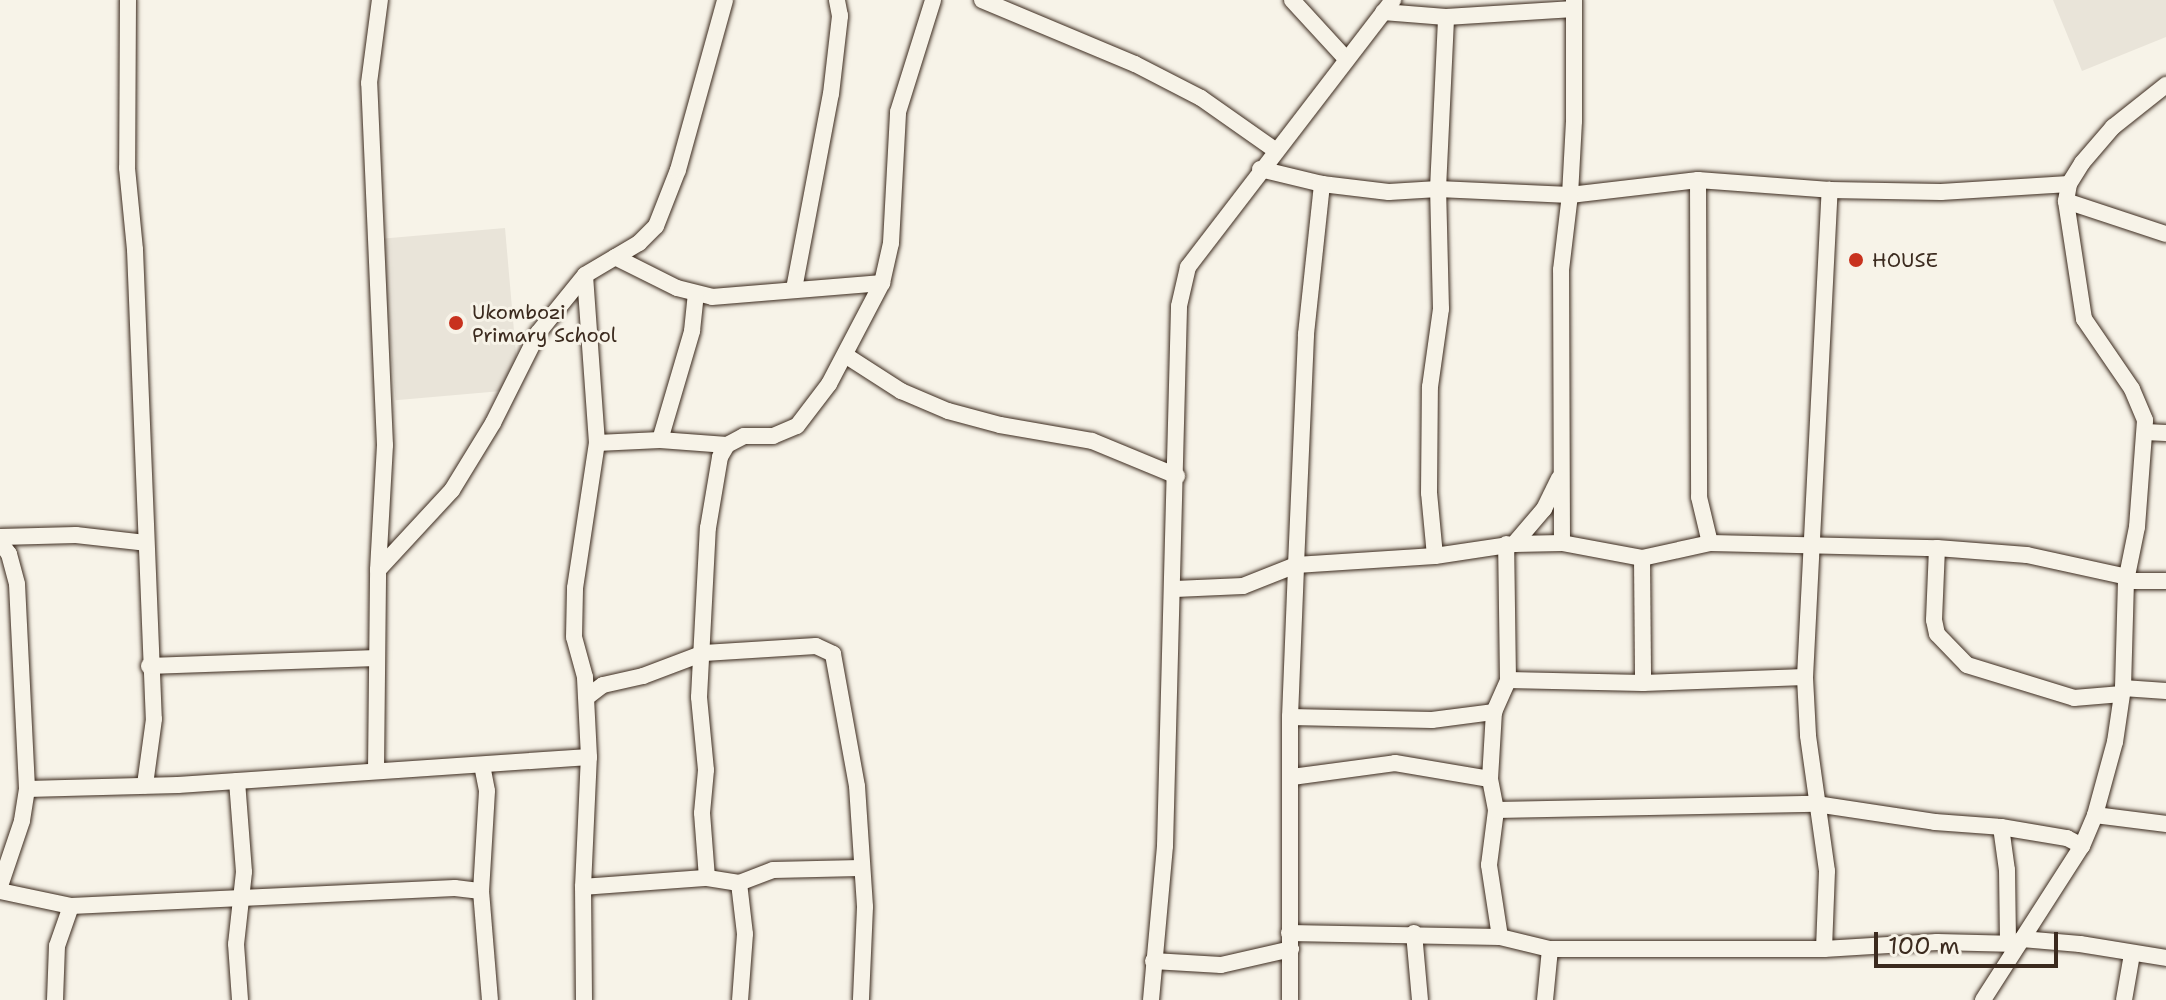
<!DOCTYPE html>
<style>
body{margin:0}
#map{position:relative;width:2166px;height:1000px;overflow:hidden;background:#f7f3e8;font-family:"Shantell Sans",sans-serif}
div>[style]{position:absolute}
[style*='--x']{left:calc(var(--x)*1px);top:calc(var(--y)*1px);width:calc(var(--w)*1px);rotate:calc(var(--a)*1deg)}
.built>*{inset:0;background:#e9e4d9;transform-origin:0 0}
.roads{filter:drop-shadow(0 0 2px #3b2a1e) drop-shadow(0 0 2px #3b2a1e)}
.minor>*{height:16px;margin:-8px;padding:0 8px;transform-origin:8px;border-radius:8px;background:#f7f3e8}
.dots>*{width:22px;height:22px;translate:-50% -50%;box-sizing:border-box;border:4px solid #f7f3e8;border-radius:50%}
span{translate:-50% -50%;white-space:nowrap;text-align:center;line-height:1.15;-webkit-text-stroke:6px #f7f3e8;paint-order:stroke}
.poi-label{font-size:20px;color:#3b2a1e}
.left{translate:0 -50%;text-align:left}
.scale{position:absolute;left:1874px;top:932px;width:184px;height:36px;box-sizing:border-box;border:4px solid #3b2a1e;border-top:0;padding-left:10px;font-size:24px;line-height:28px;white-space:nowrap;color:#3b2a1e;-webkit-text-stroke:6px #f7f3e8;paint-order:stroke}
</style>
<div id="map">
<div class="built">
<i style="clip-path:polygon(2053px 0,2166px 0,2166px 37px,2082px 71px)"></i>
<i style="left:505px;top:228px;width:162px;height:124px;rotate:85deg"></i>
</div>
<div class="roads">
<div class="minor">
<i style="--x:128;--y:0;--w:168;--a:90.3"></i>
<i style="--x:127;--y:168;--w:82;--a:84.4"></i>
<i style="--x:135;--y:250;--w:469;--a:87.7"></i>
<i style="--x:154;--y:719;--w:67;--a:97.8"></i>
<i style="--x:982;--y:0;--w:166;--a:22.7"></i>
<i style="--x:1135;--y:64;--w:74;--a:27.3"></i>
<i style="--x:1201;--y:98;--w:90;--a:35.1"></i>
<i style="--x:1292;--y:0;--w:81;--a:47.5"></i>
<i style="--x:1383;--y:12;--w:63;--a:4.5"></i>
<i style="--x:1446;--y:17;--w:128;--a:-3.6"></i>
<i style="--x:1260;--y:169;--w:64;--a:13.6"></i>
<i style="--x:1322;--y:184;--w:67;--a:6.8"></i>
<i style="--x:1389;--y:192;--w:49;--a:-3.5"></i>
<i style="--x:1438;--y:189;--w:132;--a:2.6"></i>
<i style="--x:1570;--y:195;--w:129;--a:-6.7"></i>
<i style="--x:1698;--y:180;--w:132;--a:4.3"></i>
<i style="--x:1830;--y:190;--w:111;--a:1"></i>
<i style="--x:1941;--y:192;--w:128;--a:-3.6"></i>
<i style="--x:1698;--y:180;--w:317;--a:89.8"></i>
<i style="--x:1699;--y:497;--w:47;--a:76.6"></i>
<i style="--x:2066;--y:201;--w:105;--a:18.3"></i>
<i style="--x:615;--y:257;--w:69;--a:26.6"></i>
<i style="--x:677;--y:288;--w:36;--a:14"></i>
<i style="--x:712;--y:297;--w:171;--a:-4.7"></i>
<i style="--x:794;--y:289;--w:198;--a:-79.3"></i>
<i style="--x:831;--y:94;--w:79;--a:-83.4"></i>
<i style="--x:840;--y:16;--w:16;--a:-101"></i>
<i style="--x:845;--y:355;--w:67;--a:32.7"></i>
<i style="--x:901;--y:391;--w:51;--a:23.1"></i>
<i style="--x:948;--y:411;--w:54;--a:15.1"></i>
<i style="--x:1000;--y:425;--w:93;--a:9.9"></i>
<i style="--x:1092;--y:441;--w:92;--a:22.4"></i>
<i style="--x:2145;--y:432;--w:21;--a:3"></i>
<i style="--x:660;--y:440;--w:114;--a:-73.6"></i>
<i style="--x:692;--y:331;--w:36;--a:-84"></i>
<i style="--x:597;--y:443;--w:63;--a:-2.7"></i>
<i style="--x:660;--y:440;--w:67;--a:4.3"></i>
<i style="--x:0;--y:537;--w:76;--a:-1.5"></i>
<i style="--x:76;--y:535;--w:70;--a:6.5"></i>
<i style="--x:0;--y:542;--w:15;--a:53"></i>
<i style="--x:9;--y:554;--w:31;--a:75"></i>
<i style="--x:17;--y:584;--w:205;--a:87.2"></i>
<i style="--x:27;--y:789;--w:32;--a:99"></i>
<i style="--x:22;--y:821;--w:69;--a:108.7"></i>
<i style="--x:1562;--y:543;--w:273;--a:-90.2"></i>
<i style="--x:1561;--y:270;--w:76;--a:-83.2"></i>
<i style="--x:1570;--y:195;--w:74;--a:-86.9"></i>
<i style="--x:1574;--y:121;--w:121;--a:-90"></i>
<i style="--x:1514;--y:544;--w:46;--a:-49.4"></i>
<i style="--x:1544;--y:509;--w:34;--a:-64"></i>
<i style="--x:1937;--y:548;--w:72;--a:92.4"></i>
<i style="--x:1934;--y:620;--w:14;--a:78"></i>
<i style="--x:1937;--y:634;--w:43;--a:45.9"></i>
<i style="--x:1967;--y:665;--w:112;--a:17.1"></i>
<i style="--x:2074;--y:698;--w:48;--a:-4.8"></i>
<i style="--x:1435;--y:556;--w:63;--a:-95.4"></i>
<i style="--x:1429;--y:493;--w:106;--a:-89.5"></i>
<i style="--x:1430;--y:387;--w:79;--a:-82"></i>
<i style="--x:1441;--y:309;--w:120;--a:-91.4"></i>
<i style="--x:1438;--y:189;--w:172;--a:-87.3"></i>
<i style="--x:1642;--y:558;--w:125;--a:89.5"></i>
<i style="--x:378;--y:570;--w:109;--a:-47.2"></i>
<i style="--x:452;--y:490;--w:79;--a:-58.5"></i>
<i style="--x:493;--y:423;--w:101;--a:-63.4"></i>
<i style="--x:538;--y:333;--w:75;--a:-51"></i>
<i style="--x:585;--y:275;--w:63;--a:-30.7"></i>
<i style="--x:639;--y:243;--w:24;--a:-45"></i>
<i style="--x:656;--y:226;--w:60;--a:-68.6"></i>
<i style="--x:678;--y:170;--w:176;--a:-74.5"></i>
<i style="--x:2126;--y:581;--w:40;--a:0"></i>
<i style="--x:1175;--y:589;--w:68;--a:-2.5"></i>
<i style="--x:1243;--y:586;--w:57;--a:-21.6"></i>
<i style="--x:1296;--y:565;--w:139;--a:-3.7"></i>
<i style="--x:1435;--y:556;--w:80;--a:-8.6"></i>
<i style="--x:1514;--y:544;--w:48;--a:-1.2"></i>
<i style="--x:1562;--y:543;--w:81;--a:10.6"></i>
<i style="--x:1642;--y:558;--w:70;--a:-12.4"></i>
<i style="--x:1710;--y:543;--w:227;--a:1.3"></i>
<i style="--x:1937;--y:548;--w:90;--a:4.4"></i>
<i style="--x:2027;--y:555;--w:103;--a:12.3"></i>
<i style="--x:149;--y:666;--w:227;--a:-2"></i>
<i style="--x:1508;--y:680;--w:135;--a:1.3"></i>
<i style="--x:1643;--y:683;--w:162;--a:-2.1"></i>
<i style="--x:2123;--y:688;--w:43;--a:4"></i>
<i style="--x:587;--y:697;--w:20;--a:-37"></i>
<i style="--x:603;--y:685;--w:41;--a:-12.7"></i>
<i style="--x:643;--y:676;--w:65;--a:-20.7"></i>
<i style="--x:704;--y:653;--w:112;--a:-3.6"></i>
<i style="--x:816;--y:646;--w:19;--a:25"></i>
<i style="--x:833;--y:654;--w:134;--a:79.7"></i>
<i style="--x:857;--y:786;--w:121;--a:86.2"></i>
<i style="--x:865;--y:907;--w:93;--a:92.5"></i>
<i style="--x:1290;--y:717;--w:142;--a:1.2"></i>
<i style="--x:1432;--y:720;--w:63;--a:-7.4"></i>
<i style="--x:482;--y:765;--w:26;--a:79"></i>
<i style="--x:487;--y:791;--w:100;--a:93.4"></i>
<i style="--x:481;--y:891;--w:109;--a:85.3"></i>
<i style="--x:376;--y:770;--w:200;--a:-89.4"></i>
<i style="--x:378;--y:570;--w:125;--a:-86.8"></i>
<i style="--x:385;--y:445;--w:362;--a:-92.5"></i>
<i style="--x:369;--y:83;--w:84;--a:-82.5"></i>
<i style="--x:1292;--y:777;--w:104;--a:-7.7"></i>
<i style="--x:1395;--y:763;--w:96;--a:9.6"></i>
<i style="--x:237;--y:781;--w:91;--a:85.6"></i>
<i style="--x:244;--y:872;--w:72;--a:96.3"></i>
<i style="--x:236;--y:944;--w:56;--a:85.9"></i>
<i style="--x:27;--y:789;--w:151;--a:-1.5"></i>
<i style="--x:178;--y:785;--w:412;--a:-3.9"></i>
<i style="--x:1496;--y:810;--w:320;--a:-1.1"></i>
<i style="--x:1816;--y:804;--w:120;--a:8.6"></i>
<i style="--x:1935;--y:822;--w:66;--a:4.3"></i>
<i style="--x:2001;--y:827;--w:67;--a:9.5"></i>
<i style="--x:2067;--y:838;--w:17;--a:28"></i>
<i style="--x:2095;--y:815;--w:72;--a:7.2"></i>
<i style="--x:2001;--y:827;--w:43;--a:82.1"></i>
<i style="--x:2007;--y:870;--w:74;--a:89.2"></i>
<i style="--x:860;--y:868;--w:87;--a:178.7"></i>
<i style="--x:773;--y:870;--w:36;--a:159"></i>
<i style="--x:739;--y:883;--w:32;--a:-171"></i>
<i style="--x:707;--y:878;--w:65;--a:-94.4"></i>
<i style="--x:702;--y:813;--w:43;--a:-84.7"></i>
<i style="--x:706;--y:770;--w:73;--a:-95.5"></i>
<i style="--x:699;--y:697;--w:169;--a:-87"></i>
<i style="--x:708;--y:528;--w:72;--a:-80.4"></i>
<i style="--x:720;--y:457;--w:14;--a:-60"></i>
<i style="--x:727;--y:445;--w:19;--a:-28"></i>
<i style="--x:744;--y:436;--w:29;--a:0"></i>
<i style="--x:773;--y:436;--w:26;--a:-23"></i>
<i style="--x:797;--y:426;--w:53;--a:-52.7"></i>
<i style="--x:829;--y:384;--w:114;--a:-62.3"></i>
<i style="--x:882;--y:283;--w:41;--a:-77.3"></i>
<i style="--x:891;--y:243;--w:131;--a:-86.9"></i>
<i style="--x:898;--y:112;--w:117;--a:-72.6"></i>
<i style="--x:739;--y:883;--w:51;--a:83.3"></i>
<i style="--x:745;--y:934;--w:66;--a:94.3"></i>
<i style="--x:583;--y:887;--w:124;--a:-4.2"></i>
<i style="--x:0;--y:891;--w:73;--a:11.9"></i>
<i style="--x:71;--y:906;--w:384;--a:-2.7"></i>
<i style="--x:455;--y:888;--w:26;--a:7"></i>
<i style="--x:1289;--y:933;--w:211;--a:1.1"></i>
<i style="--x:1500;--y:937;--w:51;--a:13.5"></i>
<i style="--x:1550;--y:949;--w:274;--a:0"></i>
<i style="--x:1824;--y:949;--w:113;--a:-3.5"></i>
<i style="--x:1937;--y:942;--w:81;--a:1.4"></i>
<i style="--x:1414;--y:933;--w:67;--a:84.9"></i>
<i style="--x:1500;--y:937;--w:73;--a:-98.7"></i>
<i style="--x:1489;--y:865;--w:55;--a:-82.7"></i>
<i style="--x:1496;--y:810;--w:32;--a:-101"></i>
<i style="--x:1490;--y:779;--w:67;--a:-86.6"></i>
<i style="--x:1494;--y:712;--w:35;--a:-66"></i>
<i style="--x:1508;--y:680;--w:136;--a:-90.8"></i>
<i style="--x:2022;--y:939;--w:58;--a:4.9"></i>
<i style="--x:2080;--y:944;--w:87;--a:9.2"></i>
<i style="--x:1824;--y:949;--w:78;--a:-87.8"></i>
<i style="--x:1827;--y:871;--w:137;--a:-98"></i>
<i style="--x:1808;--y:735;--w:58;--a:-93"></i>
<i style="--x:1805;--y:677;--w:488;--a:-87.1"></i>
<i style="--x:1153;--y:961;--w:68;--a:3.4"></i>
<i style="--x:1221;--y:965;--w:72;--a:-12.9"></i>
<i style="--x:55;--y:1000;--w:54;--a:-87.9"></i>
<i style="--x:57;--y:946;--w:42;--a:-70.7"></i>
<i style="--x:584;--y:1000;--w:113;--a:-90.5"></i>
<i style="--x:583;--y:887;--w:130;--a:-87.4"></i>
<i style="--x:589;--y:757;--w:80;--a:-92.9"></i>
<i style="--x:585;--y:677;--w:41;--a:-105.4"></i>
<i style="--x:574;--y:637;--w:49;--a:-88.8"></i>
<i style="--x:575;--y:588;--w:147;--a:-81.4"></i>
<i style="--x:597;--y:443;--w:168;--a:-94.1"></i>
<i style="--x:1151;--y:1000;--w:155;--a:-84.8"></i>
<i style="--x:1165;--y:846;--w:540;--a:-88.51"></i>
<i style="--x:1179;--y:306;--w:40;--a:-77"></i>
<i style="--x:1188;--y:267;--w:337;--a:-52.5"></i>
<i style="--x:1290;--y:1000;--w:283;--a:-90"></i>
<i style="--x:1290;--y:717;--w:152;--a:-87.7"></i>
<i style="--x:1296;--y:565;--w:231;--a:-87.5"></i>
<i style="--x:1306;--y:334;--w:151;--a:-83.9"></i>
<i style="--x:1545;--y:1000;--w:51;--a:-84.4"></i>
<i style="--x:1983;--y:1000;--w:183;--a:-57.3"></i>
<i style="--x:2082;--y:846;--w:34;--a:-67"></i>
<i style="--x:2095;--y:815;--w:76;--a:-74.7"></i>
<i style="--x:2115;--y:742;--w:55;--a:-81.6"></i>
<i style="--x:2123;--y:688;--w:107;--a:-88.4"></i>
<i style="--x:2126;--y:581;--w:55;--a:-78.5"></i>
<i style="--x:2137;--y:527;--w:107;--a:-85.7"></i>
<i style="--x:2145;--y:420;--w:34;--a:-113"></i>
<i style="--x:2132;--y:389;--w:85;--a:-124.4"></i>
<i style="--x:2084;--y:319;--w:119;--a:-98.7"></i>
<i style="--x:2066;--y:201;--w:17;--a:-80"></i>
<i style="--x:2069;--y:184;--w:25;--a:-58"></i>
<i style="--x:2082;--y:163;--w:48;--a:-49.3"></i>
<i style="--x:2113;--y:127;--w:68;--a:-38.4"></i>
<i style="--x:2124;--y:1000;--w:47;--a:-80.1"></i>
</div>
</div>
<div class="dots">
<i style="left:1856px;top:260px;background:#c8321e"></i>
<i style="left:456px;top:323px;background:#c8321e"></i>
</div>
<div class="poi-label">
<span class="left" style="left:1872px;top:260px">HOUSE</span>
<span class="left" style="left:472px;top:324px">Ukombozi<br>Primary School</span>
</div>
<div class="scale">100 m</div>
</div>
